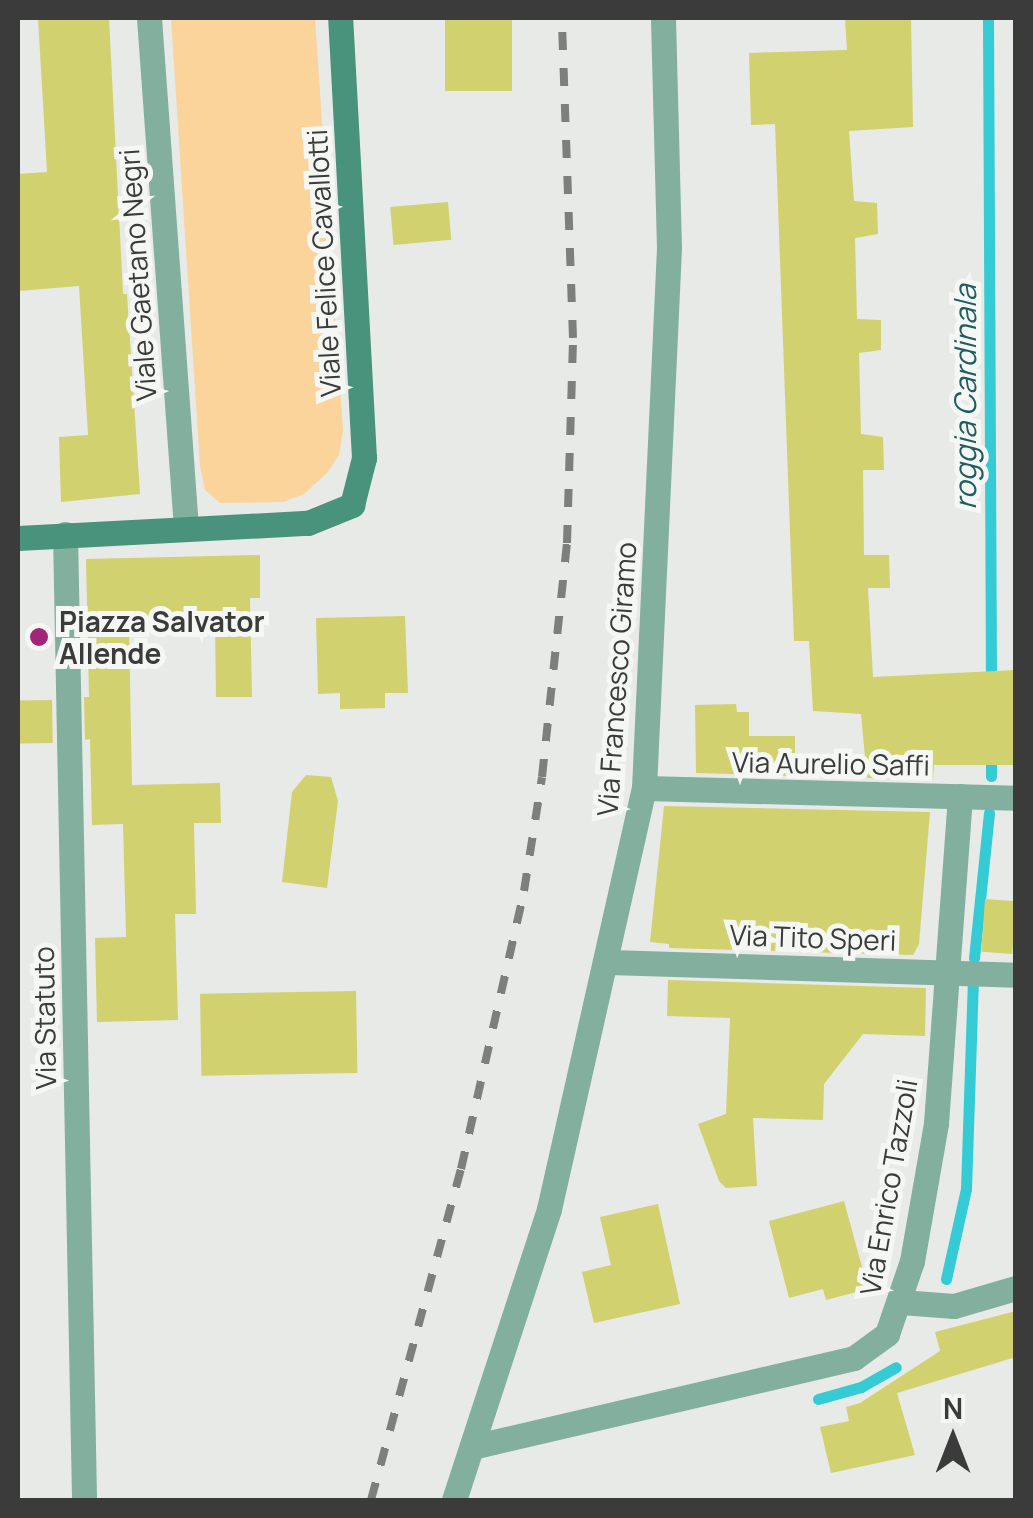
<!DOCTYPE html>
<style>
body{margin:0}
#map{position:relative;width:1033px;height:1518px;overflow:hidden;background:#e7eae6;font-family:Manrope,sans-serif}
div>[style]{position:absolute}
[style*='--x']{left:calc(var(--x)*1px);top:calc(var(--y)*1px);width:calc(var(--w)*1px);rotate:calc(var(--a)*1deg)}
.green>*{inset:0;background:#fad49b}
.stream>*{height:11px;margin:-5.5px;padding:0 5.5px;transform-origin:5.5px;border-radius:5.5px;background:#34cbd4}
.building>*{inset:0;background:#d1d16f;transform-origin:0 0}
.street>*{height:25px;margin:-12.5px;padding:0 12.5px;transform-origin:12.5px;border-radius:12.5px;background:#82af9e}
.secondary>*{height:25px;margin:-12.5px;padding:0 12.5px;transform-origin:12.5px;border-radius:12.5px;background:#49927b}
.rail>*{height:8px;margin-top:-4px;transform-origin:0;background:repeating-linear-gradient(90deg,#7d7f7d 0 18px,transparent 0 36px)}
.dots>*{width:28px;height:28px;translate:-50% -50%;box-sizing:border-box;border:5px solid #f4f7f3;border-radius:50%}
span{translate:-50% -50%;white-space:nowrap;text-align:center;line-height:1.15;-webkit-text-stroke:10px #f4f7f3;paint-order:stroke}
.street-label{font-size:28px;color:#3a3b3a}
.poi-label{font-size:28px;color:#3a3b3a;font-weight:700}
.left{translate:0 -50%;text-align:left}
.water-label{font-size:30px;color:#215c60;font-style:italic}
.frame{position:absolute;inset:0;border:20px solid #3a3b3a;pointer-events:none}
.north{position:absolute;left:903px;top:1388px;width:100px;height:100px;-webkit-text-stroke:8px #f4f7f3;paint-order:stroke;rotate:0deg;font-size:28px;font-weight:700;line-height:40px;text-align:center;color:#3a3b3a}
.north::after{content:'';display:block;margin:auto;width:35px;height:45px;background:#3a3b3a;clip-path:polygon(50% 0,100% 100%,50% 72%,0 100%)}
</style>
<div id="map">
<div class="green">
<i style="clip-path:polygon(171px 18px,315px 18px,343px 431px,339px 455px,327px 473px,304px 494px,283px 502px,220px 503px,205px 490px,200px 466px)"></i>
</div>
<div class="stream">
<i style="--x:988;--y:18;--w:665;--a:89.74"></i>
<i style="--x:991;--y:776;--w:24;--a:-90"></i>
<i style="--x:974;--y:958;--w:146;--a:-84.1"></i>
<i style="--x:946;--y:1279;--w:92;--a:-77.5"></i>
<i style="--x:966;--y:1189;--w:207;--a:-88.1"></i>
<i style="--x:818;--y:1399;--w:45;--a:-15.6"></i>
<i style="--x:861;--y:1387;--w:40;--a:-29.7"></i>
</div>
<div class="building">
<i style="clip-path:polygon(38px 18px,109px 18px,123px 294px,127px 294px,140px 494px,61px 502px,59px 437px,88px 435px,79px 286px,18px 291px,18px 174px,47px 172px)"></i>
<i style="left:445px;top:18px;width:67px;height:73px"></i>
<i style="clip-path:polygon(845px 18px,911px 18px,913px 127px,849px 131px,854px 201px,877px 203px,878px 234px,855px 238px,857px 319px,881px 320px,881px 350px,859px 353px,861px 434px,883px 437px,884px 470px,863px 470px,864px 555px,889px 555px,890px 588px,868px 588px,873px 677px,1016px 670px,1016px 765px,934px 765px,933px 780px,867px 778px,861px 714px,813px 711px,809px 641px,794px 641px,775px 124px,751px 125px,749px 53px,847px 50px)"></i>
<i style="left:448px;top:202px;width:38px;height:58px;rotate:85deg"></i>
<i style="clip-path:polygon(260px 555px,260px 598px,250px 598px,252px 697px,216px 697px,215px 626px,129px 628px,132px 785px,220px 783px,221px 823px,194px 823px,196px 914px,175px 914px,178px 1020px,97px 1022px,95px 938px,126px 937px,123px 824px,92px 825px,90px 739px,85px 740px,84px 697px,89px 697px,86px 559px)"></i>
<i style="clip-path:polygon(405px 616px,408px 693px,385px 693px,385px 708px,340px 709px,340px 693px,318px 694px,316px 618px)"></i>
<i style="left:52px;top:700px;width:43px;height:34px;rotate:89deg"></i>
<i style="clip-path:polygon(736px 704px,737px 712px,749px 712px,749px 736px,795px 736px,795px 776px,696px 773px,695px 705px)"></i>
<i style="clip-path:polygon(306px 775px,331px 777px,338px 801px,327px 888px,282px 882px,292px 792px)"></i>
<i style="clip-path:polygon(664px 806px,930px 812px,919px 944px,913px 955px,669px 948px,669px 944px,650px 942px)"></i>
<i style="left:985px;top:899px;width:31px;height:53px;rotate:4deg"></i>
<i style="clip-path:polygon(668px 980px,926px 988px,925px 1036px,863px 1034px,824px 1084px,823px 1120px,753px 1118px,757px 1186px,726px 1188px,719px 1181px,698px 1124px,726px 1114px,730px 1018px,667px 1016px)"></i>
<i style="left:356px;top:991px;width:82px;height:156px;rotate:89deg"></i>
<i style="clip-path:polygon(844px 1201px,868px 1289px,826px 1300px,823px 1289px,789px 1298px,769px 1221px)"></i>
<i style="clip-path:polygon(658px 1204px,680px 1304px,594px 1323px,582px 1272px,611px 1265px,600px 1217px)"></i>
<i style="clip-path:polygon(1016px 1311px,1016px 1357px,897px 1393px,915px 1455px,831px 1473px,820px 1427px,849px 1421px,846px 1407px,860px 1403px,940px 1351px,935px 1332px)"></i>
</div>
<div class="street">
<i style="--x:149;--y:18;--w:511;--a:85.85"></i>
<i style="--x:65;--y:534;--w:966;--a:88.87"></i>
<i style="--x:644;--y:788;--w:372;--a:1.5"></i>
<i style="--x:609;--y:962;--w:407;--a:1.8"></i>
<i style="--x:901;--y:1302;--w:53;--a:4.3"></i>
<i style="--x:954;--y:1306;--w:65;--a:-16.2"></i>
<i style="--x:472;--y:1447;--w:392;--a:-13.1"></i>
<i style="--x:854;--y:1358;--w:41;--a:-36"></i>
<i style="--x:887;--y:1334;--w:77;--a:-71.1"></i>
<i style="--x:912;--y:1261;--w:140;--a:-80.1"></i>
<i style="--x:936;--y:1123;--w:328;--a:-85.8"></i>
<i style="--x:454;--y:1500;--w:306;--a:-71.9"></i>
<i style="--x:549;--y:1209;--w:432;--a:-77.3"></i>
<i style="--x:644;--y:788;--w:541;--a:-87.35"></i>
<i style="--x:669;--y:248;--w:230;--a:-91.5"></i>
</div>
<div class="secondary">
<i style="--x:18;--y:538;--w:290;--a:-3"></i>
<i style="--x:308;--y:523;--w:48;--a:-22.2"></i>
<i style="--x:352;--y:505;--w:49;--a:-75.7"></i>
<i style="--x:364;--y:458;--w:441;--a:-93.1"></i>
</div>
<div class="rail">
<i style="--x:371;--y:1500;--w:343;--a:-74.8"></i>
<i style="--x:461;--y:1169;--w:285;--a:-77.2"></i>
<i style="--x:524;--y:891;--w:115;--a:-81"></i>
<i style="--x:542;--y:777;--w:235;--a:-83.9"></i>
<i style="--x:567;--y:543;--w:205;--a:-88.3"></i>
<i style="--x:573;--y:338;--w:320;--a:-92"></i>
</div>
<div class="dots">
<i style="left:39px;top:637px;background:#a22578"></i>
</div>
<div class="street-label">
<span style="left:323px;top:263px;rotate:-93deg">Viale Felice Cavallotti</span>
<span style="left:137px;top:275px;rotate:-94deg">Viale Gaetano Negri</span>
<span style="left:616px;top:679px;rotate:-86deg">Via Francesco Giramo</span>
<span style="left:831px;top:763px;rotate:1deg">Via Aurelio Saffi</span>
<span style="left:813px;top:937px;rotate:2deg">Via Tito Speri</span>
<span style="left:44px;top:1018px;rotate:-91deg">Via Statuto</span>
<span style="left:888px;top:1187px;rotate:-80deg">Via Enrico Tazzoli</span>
</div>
<div class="poi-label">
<span class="left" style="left:59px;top:637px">Piazza Salvator<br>Allende</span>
</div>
<div class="water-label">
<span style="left:965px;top:397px;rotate:-90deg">roggia Cardinala</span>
</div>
<div class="frame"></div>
<div class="north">N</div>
</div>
